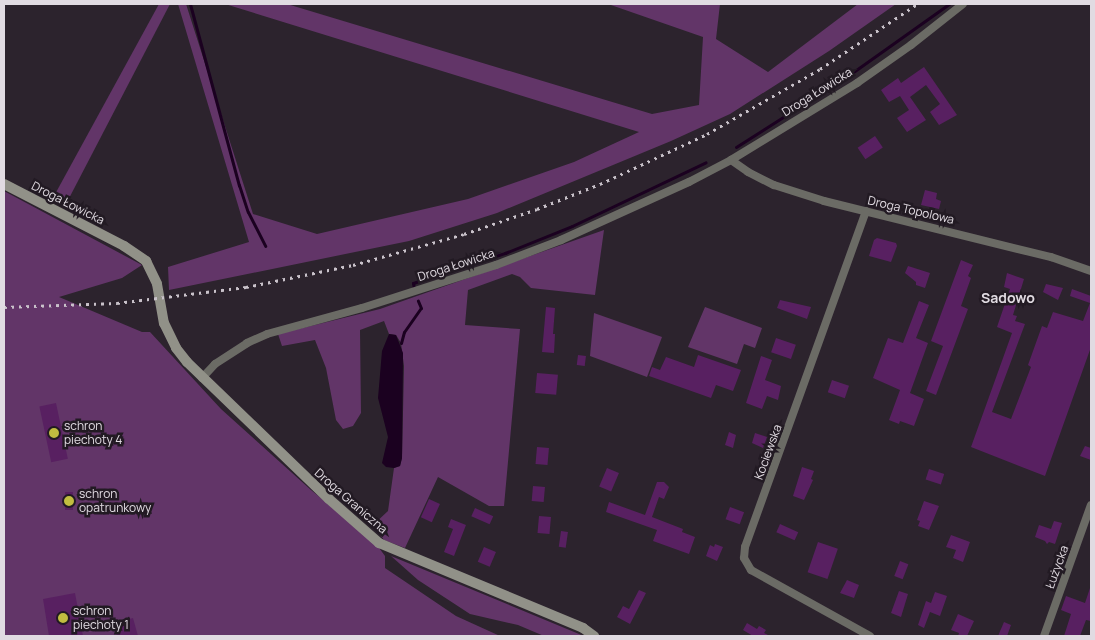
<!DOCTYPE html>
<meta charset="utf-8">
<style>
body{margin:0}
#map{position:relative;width:1095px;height:640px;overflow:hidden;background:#2c232d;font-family:Manrope,sans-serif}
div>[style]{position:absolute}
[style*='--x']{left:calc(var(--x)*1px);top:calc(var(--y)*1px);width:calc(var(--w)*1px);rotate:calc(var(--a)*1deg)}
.green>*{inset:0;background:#623568}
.water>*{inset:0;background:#1b0120}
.stream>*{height:3px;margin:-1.5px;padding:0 1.5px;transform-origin:1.5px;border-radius:1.5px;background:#1b0120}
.building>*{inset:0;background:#582061;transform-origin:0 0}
.street>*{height:8px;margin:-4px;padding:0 4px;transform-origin:4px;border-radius:4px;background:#6b6b65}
.secondary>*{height:10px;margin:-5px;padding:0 5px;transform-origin:5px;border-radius:5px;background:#919188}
.rail>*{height:3px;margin-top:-1.5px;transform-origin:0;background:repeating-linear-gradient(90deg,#c9c2ca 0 2.5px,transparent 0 7.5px)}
.dots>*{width:14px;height:14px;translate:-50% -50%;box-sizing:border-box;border:2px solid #221a23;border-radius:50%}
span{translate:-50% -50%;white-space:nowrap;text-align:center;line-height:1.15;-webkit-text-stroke:5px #221a23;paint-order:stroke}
.street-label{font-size:12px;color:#e1dbe2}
.poi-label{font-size:12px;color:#e1dbe2}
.left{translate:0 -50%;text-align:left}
.neighbourhood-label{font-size:14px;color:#e1dbe2;font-weight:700}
.frame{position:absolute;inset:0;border:5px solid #e1dbe2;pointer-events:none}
</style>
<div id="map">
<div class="green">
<i style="clip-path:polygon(159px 4px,170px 4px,65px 206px,54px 196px)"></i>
<i style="clip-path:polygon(178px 4px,186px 4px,253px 214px,317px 234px,468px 199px,574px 162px,639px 132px,225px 4px,287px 4px,652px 114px,699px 105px,703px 37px,608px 4px,720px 4px,716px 39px,768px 72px,858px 4px,896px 4px,829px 51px,730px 114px,671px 141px,497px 213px,409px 241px,169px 290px,168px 267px,249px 242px)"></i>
<i style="clip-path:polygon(4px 191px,142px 265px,122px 278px,59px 297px,142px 332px,150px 332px,221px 409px,311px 490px,357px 528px,368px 533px,385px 556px,385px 568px,456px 616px,500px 636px,4px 636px)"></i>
<i style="clip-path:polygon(604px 230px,595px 295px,531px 288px,520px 277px,512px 274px,468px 290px,465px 325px,520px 329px,504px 506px,489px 506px,438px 477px,405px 548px,384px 540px,373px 525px,388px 511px,394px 468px,400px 466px,402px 458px,404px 366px,401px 343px,396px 335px,389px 334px,384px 321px,360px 330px,361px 413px,353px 426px,343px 429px,336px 420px,326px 368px,315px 340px,282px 346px,278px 334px,380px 309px)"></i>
<i style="clip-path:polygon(705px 307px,762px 328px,755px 348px,744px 344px,737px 364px,688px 347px)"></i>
<i style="clip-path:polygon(594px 313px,662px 337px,647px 377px,590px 356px)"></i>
<i style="clip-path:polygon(391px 556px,579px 634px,583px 636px,544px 636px,518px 625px,470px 614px,418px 580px)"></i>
</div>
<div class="water">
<i style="clip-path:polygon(389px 334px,396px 335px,403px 353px,402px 458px,400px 466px,394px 468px,386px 467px,382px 463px,388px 437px,378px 398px,382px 351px)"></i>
</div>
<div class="stream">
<i style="--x:190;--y:4;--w:188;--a:74.9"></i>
<i style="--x:239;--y:185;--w:28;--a:72"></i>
<i style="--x:248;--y:212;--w:38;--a:63"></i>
<i style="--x:736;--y:147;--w:134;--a:-32.5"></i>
<i style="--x:849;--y:75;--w:123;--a:-35.4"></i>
<i style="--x:414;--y:289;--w:6;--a:-99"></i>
<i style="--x:413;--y:283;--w:97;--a:-18.1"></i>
<i style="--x:505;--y:253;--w:72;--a:-21.9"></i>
<i style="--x:572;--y:226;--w:148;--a:-25.5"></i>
<i style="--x:401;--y:343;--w:11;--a:-75"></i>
<i style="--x:404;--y:332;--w:29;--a:-55"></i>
<i style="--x:421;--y:308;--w:8;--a:-113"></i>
</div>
<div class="building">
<i style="clip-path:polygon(924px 67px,957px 115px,939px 125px,930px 112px,940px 104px,926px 85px,910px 97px,926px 120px,907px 132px,897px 118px,909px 110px,900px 96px,889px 102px,881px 90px,898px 78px,901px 83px)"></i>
<i style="left:875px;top:136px;width:14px;height:21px;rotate:56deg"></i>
<i style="clip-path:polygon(925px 190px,937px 193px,936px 199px,941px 201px,939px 209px,921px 205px)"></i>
<i style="clip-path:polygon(877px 238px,896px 243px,897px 246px,891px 262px,869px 256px,874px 240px)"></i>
<i style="clip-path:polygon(961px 260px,973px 265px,968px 276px,971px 278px,961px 306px,968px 309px,936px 395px,926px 391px,943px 346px,931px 341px)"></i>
<i style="clip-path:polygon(908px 266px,930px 273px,925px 288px,916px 285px,916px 282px,905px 273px)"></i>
<i style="clip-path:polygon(1007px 273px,1024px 279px,1013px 315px,1017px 316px,1015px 321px,1025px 324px,992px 412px,1011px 419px,1031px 367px,1028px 365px,1042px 326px,1047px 328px,1053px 312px,1083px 321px,1090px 303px,1070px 296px,1072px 289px,1091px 296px,1091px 347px,1045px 476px,971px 447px,1012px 333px,997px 327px,1010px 289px,1004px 287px)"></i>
<i style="clip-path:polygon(1046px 284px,1063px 288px,1058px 300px,1043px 292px)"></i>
<i style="clip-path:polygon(780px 300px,811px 307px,807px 319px,777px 308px)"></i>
<i style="clip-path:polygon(919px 301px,929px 305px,916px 338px,928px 343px,910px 393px,924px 399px,914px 426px,900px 421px,899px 424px,889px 420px,900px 390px,873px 378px,888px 338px,903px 343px)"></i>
<i style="clip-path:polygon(546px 307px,555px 308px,553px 334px,555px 334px,554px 353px,542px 352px)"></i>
<i style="left:776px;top:338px;width:21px;height:15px;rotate:19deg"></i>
<i style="left:578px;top:355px;width:8px;height:10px;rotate:7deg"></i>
<i style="clip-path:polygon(698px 355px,741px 370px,733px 391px,716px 385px,711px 398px,649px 376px,652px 367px,660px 370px,666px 357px,694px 367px)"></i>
<i style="clip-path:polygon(761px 356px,772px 360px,765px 380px,781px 386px,778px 400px,767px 396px,762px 409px,746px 403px)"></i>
<i style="left:537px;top:373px;width:21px;height:20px;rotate:5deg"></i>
<i style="left:832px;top:380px;width:18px;height:13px;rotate:19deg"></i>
<i style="left:56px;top:403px;width:57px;height:17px;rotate:78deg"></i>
<i style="clip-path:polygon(729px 432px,736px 435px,733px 448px,725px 445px)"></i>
<i style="clip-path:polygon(755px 433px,767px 437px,763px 448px,752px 443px)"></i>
<i style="clip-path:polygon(1085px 446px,1091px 448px,1091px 460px,1080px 456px)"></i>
<i style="left:537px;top:447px;width:12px;height:17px;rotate:5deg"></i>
<i style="clip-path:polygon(802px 467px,814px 471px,811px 479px,813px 480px,804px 500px,793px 496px)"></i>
<i style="left:607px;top:468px;width:13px;height:20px;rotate:23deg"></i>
<i style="left:929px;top:469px;width:16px;height:11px;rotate:18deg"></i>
<i style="clip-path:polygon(657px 482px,664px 482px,669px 487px,664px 499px,659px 497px,652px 517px,683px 529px,682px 532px,695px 537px,689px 554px,653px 541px,657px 530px,606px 512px,609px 502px,645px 515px)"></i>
<i style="left:533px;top:486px;width:12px;height:15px;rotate:5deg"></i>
<i style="left:65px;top:492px;width:8px;height:18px"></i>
<i style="left:429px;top:499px;width:12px;height:20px;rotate:24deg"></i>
<i style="clip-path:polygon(924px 501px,939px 506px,929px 530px,918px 526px,920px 521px,917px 520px)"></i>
<i style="left:730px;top:507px;width:15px;height:13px;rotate:20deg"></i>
<i style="left:475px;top:508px;width:20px;height:9px;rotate:24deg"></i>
<i style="left:539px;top:516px;width:12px;height:17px;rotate:5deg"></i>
<i style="clip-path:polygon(451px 519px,466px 525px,454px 556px,444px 552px,453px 529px,448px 527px)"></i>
<i style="clip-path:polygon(1054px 521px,1062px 523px,1055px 544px,1049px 542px,1047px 544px,1045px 541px,1035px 537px,1039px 525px,1051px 529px)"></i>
<i style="left:780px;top:524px;width:20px;height:9px;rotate:24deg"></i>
<i style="left:561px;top:531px;width:7px;height:16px;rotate:8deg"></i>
<i style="clip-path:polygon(951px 535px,970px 542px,963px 562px,953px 558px,956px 550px,946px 547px)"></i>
<i style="left:818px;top:542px;width:21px;height:32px;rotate:19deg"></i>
<i style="clip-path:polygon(715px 544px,723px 547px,717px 561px,706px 556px,710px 545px,714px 547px)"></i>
<i style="left:484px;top:547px;width:13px;height:16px;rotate:23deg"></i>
<i style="left:900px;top:561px;width:9px;height:16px;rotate:21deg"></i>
<i style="clip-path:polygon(847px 580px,859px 585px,854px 598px,840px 593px)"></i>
<i style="clip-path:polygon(1090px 588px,1091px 621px,1086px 620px,1080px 636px,1064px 636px,1071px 614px,1061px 610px,1066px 596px,1085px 603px)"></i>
<i style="clip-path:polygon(639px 590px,646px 593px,630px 624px,617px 617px,623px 606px,629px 609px)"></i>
<i style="clip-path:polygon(899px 591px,908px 594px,901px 617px,891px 613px)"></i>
<i style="clip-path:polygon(935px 592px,947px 596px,940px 616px,930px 612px,924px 628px,918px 625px,926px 601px,931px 603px)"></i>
<i style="clip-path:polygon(75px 593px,83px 636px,49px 636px,43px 599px)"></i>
<i style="clip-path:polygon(958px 614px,974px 621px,967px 636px,958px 636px,959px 633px,951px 630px)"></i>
<i style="clip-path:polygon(133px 618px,138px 636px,117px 636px,114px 623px)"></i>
<i style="clip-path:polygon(1004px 622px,1011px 625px,1007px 636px,998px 636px)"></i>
<i style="clip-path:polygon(747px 623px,757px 629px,759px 626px,766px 630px,764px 633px,770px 636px,753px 636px,743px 630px)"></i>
</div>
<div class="street">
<i style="--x:731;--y:160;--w:21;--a:35"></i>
<i style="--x:748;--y:172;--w:29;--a:27"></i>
<i style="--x:774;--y:185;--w:52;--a:17.7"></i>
<i style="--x:824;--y:201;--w:234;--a:13.9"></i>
<i style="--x:1051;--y:257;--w:42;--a:19.3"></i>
<i style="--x:866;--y:211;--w:357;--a:109.8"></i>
<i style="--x:745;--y:547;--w:11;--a:95"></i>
<i style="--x:744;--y:558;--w:14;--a:60"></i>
<i style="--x:751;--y:570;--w:136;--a:29"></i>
<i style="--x:202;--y:378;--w:19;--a:-47"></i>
<i style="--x:215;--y:364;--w:38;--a:-33"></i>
<i style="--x:247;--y:343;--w:22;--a:-24"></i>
<i style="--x:267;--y:334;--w:98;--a:-15.3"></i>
<i style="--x:362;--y:308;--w:141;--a:-17.8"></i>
<i style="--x:496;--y:265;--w:70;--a:-21"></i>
<i style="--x:561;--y:240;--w:141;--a:-24.4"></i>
<i style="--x:689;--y:182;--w:47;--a:-27.6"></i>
<i style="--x:731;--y:160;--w:148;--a:-31.4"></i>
<i style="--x:857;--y:83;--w:66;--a:-35.1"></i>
<i style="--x:911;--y:45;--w:66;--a:-38.3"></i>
<i style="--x:1044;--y:636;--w:139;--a:-70.3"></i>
</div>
<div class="secondary">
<i style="--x:4;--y:184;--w:135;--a:27.3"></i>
<i style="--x:124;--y:246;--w:27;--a:34"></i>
<i style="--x:146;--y:261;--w:25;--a:64"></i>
<i style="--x:157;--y:284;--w:40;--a:80"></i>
<i style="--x:164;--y:323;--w:28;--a:64"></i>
<i style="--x:176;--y:348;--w:18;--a:52"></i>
<i style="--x:187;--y:362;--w:197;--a:44"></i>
<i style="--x:329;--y:499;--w:67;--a:41.3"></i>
<i style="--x:379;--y:543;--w:221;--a:22.6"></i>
<i style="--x:583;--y:628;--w:14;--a:36"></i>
</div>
<div class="rail">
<i style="--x:4;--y:307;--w:113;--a:-2"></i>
<i style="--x:117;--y:303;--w:130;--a:-7.1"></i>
<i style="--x:246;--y:287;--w:109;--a:-11.6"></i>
<i style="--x:353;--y:265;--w:115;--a:-15.6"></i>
<i style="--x:464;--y:234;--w:77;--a:-18.9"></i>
<i style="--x:537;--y:209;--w:68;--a:-21.6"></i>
<i style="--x:600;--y:184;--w:118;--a:-25"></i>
<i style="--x:707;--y:134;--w:130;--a:-29.9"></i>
<i style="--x:820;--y:69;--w:117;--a:-33.8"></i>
</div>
<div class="dots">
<i style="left:54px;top:433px;background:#c1bd40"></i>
<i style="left:69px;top:501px;background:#c1bd40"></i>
<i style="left:63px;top:618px;background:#c1bd40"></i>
</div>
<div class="street-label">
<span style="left:817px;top:92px;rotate:-32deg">Droga Łowicka</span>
<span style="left:68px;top:203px;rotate:27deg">Droga Łowicka</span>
<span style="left:911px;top:210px;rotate:13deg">Droga Topolowa</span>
<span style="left:456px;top:265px;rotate:-18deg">Droga Łowicka</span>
<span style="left:768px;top:452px;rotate:-70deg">Kociewska</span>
<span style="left:351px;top:501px;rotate:41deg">Droga Graniczna</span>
<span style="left:1057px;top:567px;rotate:-70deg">Łużycka</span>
</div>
<div class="poi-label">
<span class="left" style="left:64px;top:433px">schron<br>piechoty 4</span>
<span class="left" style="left:79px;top:501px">schron<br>opatrunkowy</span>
<span class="left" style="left:73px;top:618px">schron<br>piechoty 1</span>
</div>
<div class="neighbourhood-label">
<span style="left:1008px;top:298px">Sadowo</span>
</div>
<div class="frame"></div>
</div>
